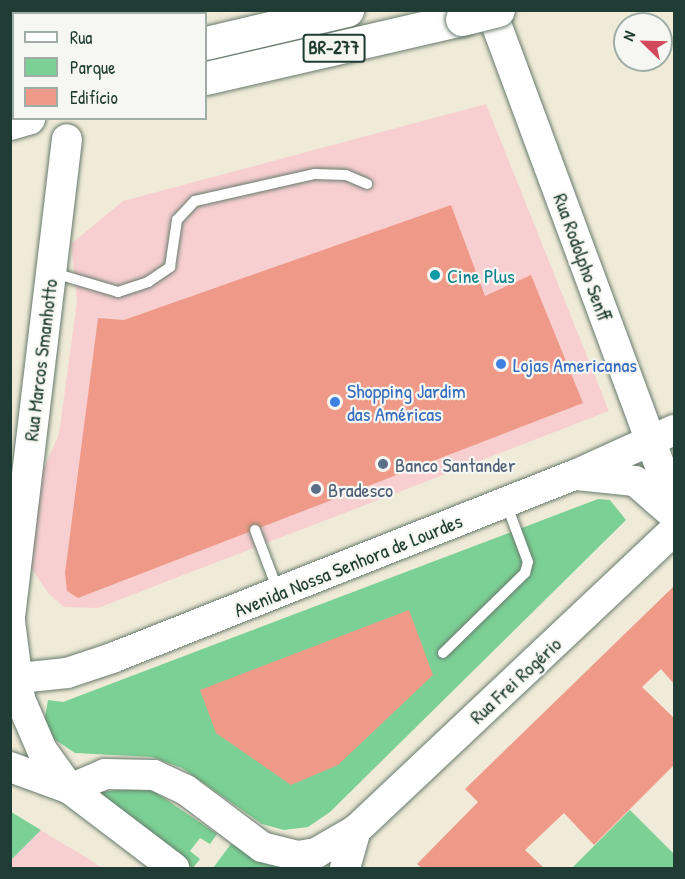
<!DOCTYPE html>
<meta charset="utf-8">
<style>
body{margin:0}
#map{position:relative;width:685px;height:879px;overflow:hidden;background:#f0ebd8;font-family:"Patrick Hand",sans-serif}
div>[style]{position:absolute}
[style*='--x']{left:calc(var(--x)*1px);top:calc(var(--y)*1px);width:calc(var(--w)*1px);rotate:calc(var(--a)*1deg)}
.built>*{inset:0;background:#f7cfd1}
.green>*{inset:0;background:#7bd195}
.building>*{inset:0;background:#ef9a88}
.roads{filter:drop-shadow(0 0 2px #687a6d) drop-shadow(0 0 2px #687a6d)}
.lane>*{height:10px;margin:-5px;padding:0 5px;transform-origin:5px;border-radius:5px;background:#fff}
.secondary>*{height:30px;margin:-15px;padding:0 15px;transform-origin:15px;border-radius:15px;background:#fff}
.highway>*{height:33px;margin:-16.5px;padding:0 16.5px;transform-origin:16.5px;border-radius:16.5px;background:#fff}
.bridges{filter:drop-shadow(0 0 2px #687a6d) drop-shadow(0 0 2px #687a6d)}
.highway-bridge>*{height:33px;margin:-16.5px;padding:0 16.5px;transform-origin:16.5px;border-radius:16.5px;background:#fff}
.dots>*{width:16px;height:16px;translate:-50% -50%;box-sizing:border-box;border:3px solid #f6f6f2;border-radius:50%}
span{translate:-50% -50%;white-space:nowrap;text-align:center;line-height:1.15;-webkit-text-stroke:4.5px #f6f6f2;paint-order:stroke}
.shield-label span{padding:2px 4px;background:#f6f6f2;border:2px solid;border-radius:4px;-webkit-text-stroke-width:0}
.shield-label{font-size:18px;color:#1f3d34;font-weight:700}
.street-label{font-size:20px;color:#1f3d34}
.culture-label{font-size:20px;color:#0d838f}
.left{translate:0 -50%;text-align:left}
.shop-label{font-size:20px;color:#366cbe}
.service-label{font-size:20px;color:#4e5e75}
.frame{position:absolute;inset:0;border:12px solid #1f3d34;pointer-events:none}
.legend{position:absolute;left:12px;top:12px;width:195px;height:108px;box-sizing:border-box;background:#f6f6f2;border:2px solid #a0aca6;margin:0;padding:8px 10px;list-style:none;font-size:18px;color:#1f3d34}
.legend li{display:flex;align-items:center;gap:12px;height:30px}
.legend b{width:30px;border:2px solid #a0aca6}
.north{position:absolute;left:613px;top:12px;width:60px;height:60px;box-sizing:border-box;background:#f6f6f2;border:2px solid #a0aca6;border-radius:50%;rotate:293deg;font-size:16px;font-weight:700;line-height:24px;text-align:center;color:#1f3d34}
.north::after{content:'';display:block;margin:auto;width:21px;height:27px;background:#d1495b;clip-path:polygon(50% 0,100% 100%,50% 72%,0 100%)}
</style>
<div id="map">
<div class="built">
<i style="clip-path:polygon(486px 104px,609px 411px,98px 608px,64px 607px,48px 593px,28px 563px,41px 475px,59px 434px,77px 301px,71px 244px,123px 201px)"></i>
<i style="clip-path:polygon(10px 812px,89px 859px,102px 868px,11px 868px)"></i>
</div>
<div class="green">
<i style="clip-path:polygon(598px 499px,610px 500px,626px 520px,330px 812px,308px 827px,284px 830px,262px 824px,182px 768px,152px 757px,75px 753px,54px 739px,44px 723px,48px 700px,63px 702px)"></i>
<i style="clip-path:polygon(146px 786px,217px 834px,210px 844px,200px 838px,190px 851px,200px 859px,193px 868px,95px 793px)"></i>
<i style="clip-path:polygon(630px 810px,674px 854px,674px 868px,572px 868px)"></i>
<i style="clip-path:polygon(11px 812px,41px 830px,11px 860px)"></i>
<i style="clip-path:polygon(231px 844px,267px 864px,290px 868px,213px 868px)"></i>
</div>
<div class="building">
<i style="clip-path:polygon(451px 205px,485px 296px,531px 275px,583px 403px,78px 598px,67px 591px,65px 573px,98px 318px,124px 320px)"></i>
<i style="clip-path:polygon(674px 586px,674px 684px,661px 669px,642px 687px,674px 718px,674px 765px,594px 845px,564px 813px,525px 850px,544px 868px,422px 868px,417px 864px,478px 802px,465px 789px)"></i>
<i style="clip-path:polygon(409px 610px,433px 675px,338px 765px,291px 785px,216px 733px,200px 690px)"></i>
</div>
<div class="roads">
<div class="lane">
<i style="--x:54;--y:273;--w:67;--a:16.5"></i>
<i style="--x:118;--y:292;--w:32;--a:-18"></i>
<i style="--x:148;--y:282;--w:27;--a:-34"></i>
<i style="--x:170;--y:267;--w:48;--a:-81.5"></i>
<i style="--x:177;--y:220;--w:26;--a:-47"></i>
<i style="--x:195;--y:201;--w:123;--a:-12.7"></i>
<i style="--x:315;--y:174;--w:31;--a:2"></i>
<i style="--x:346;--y:175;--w:23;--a:23"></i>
<i style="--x:255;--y:530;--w:65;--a:69.3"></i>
<i style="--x:443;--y:653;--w:115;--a:-44.3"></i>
<i style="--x:525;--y:573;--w:11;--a:-75"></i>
<i style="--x:528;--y:562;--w:63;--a:-110.4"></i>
</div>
<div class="secondary">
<i style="--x:491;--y:10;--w:527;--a:69.67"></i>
<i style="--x:78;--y:14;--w:4;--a:-90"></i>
<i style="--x:577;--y:475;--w:58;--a:5.9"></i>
<i style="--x:635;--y:481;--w:52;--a:41.1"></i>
<i style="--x:10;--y:617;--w:481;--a:-83.2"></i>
<i style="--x:10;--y:621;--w:79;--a:82.7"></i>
<i style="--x:20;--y:699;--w:56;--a:66.7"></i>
<i style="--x:42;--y:750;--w:48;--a:54.3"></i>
<i style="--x:10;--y:679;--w:57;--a:-6"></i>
<i style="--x:67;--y:673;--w:47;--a:-18.4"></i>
<i style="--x:112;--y:658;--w:498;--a:-21.6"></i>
<i style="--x:575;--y:475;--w:109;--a:-24.4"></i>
<i style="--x:10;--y:767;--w:64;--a:20.1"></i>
<i style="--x:70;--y:789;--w:131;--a:37.2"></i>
<i style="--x:70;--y:789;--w:38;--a:-23"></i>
<i style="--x:105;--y:774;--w:49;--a:1.2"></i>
<i style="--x:154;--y:775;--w:35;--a:25"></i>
<i style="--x:186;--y:790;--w:95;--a:36.9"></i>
<i style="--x:262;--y:847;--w:37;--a:14"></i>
<i style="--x:298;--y:856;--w:18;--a:-9"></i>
<i style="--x:316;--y:853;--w:46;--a:-29.9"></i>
<i style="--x:356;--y:830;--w:437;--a:-43.3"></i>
<i style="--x:345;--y:868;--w:40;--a:-74"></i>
</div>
<div class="highway">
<i style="--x:206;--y:43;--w:145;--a:-13.2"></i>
<i style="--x:206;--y:78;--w:263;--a:-13"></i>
<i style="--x:10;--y:87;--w:4;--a:-14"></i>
<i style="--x:10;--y:123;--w:19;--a:-16"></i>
</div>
</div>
<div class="bridges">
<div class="highway-bridge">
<i style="--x:462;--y:19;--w:37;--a:-14"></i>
</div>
</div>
<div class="dots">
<i style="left:435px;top:275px;background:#0f9aa8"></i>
<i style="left:501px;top:364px;background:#3f7fe0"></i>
<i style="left:335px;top:402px;background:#3f7fe0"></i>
<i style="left:383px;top:464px;background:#5c6f8a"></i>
<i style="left:316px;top:489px;background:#5c6f8a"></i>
</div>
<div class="shield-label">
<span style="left:334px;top:48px">BR-277</span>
</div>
<div class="street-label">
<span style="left:583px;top:257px;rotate:70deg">Rua Rodolpho Senff</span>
<span style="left:40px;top:360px;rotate:-83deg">Rua Marcos Smanhotto</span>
<span style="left:348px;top:565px;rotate:-22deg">Avenida Nossa Senhora de Lourdes</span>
<span style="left:515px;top:680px;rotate:-43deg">Rua Frei Rogério</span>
</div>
<div class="culture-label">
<span class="left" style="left:447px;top:275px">Cine Plus</span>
</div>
<div class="shop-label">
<span class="left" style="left:513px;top:364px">Lojas Americanas</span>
<span class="left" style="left:347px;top:402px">Shopping Jardim<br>das Américas</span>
</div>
<div class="service-label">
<span class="left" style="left:395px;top:464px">Banco Santander</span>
<span class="left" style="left:328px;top:489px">Bradesco</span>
</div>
<div class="frame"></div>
<ul class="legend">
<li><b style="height:8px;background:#fff"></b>Rua</li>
<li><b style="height:16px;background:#7bd195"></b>Parque</li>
<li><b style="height:16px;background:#ef9a88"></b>Edifício</li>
</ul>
<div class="north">N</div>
</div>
